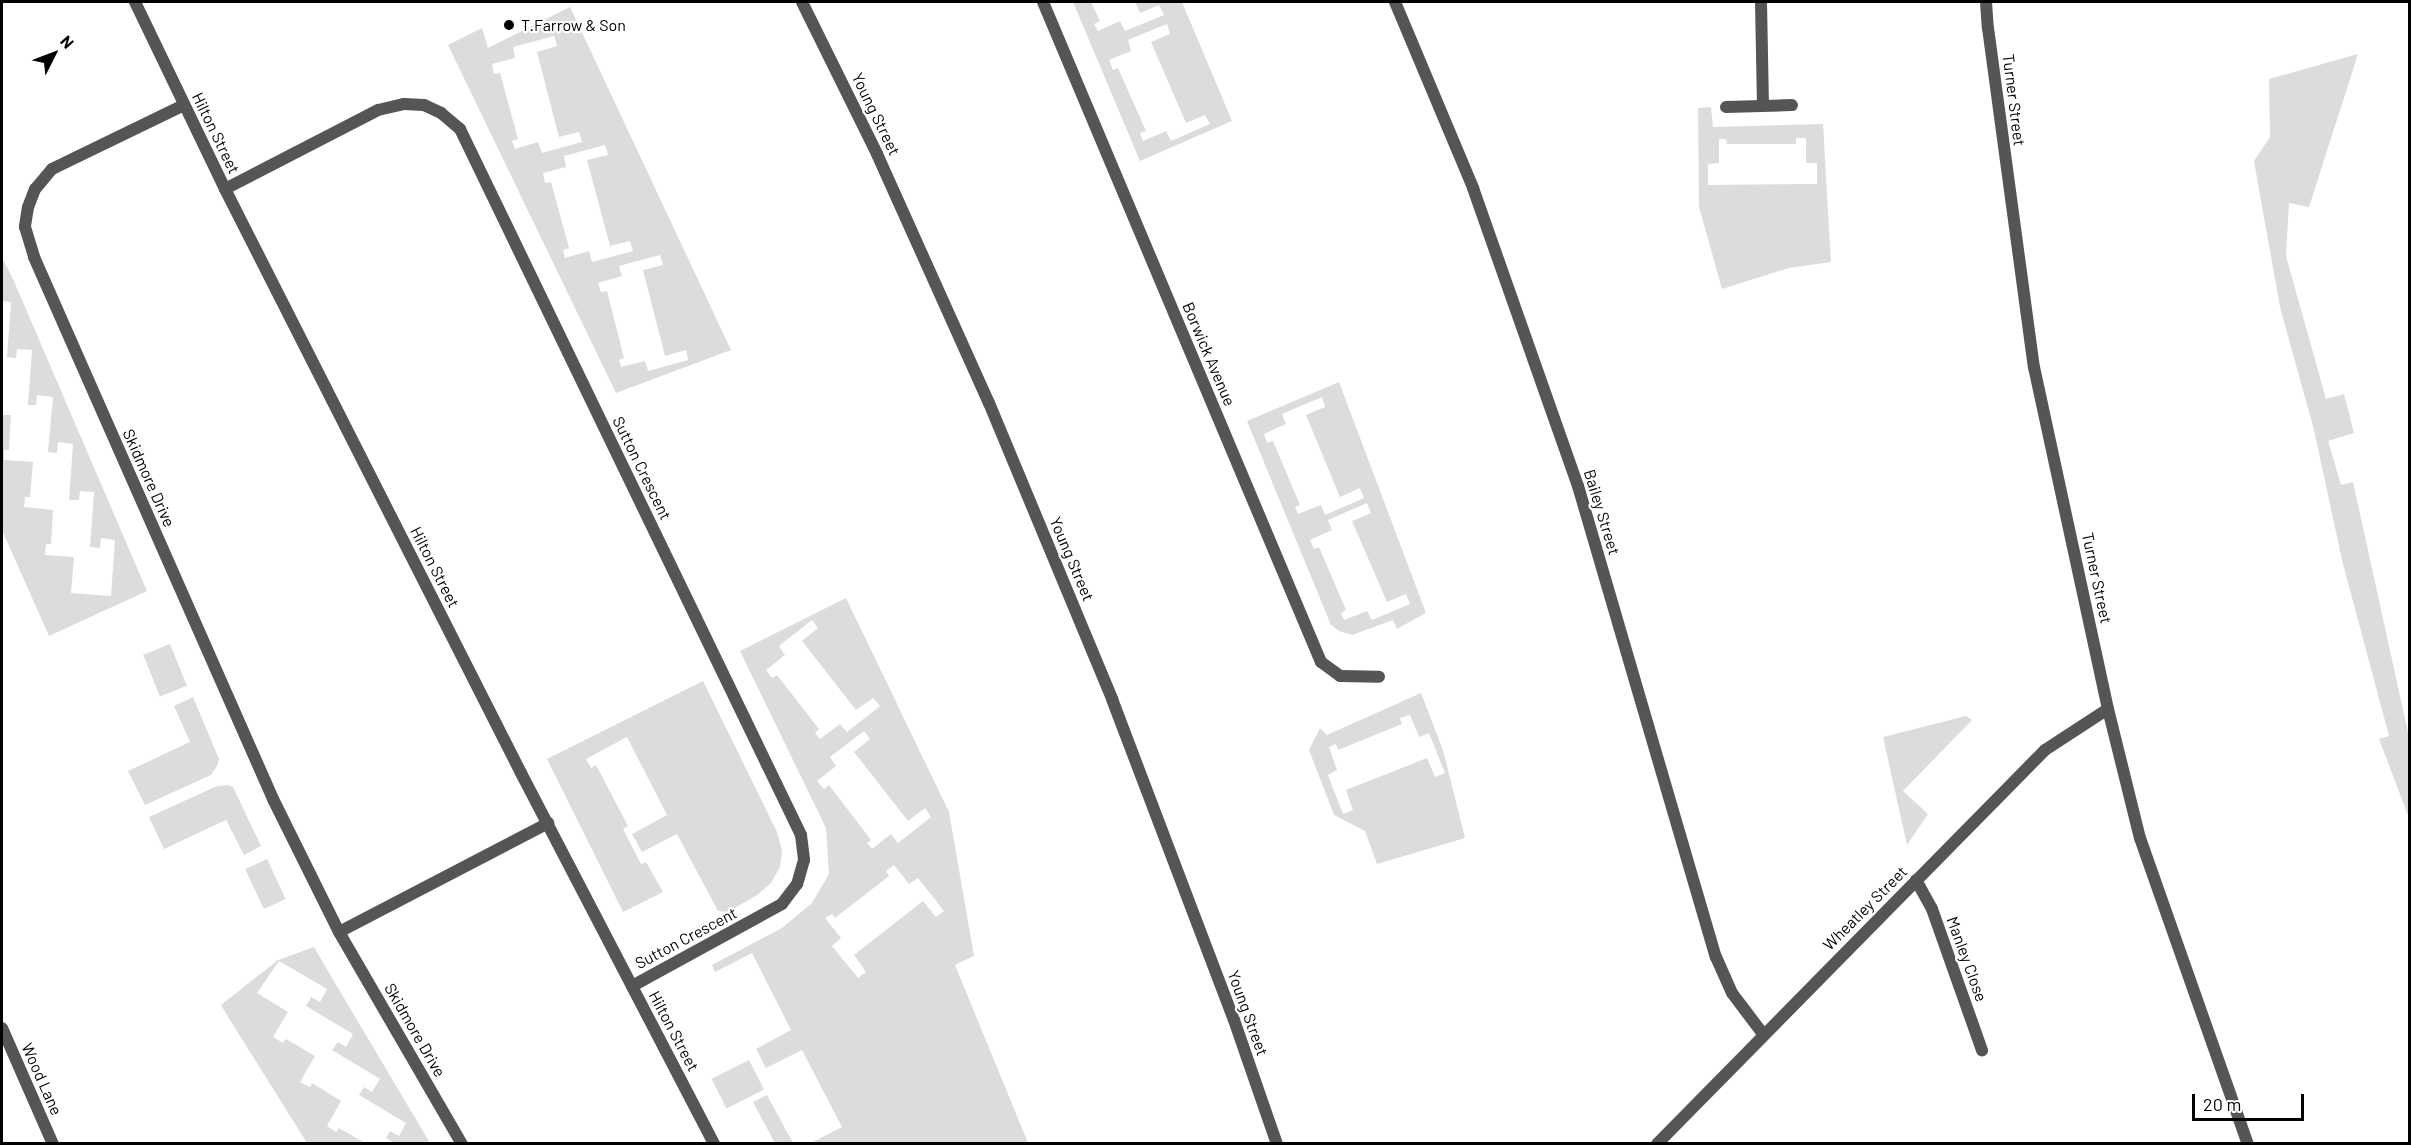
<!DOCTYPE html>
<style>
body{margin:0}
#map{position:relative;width:2411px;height:1145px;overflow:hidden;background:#fff;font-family:Barlow,sans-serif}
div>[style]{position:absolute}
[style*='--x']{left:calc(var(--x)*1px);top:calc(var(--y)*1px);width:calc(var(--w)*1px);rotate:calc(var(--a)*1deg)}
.green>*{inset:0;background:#dcdcdc;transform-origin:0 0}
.minor>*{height:12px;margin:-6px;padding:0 6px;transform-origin:6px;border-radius:6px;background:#555}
.tertiary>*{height:12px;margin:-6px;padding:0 6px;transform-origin:6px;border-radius:6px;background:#555}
.dots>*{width:16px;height:16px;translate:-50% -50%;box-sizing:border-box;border:3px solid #fff;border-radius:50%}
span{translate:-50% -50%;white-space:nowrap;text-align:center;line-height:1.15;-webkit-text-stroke:4.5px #fff;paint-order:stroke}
.poi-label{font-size:16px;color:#000}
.left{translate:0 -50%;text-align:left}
.street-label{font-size:16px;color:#000}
.frame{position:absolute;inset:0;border:3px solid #000;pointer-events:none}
.north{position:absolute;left:24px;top:24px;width:60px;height:60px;-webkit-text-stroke:4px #fff;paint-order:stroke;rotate:48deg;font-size:16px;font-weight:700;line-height:24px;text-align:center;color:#000}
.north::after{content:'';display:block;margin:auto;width:21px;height:27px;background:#000;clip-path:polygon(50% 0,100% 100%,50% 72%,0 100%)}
.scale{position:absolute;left:2192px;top:1094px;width:112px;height:27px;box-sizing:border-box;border:3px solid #000;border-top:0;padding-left:8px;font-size:18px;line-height:21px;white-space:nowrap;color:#000;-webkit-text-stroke:4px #fff;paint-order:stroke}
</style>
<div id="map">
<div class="green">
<i style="clip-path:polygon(evenodd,1073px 2px,1091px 2px,1100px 21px,1094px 24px,1098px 31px,1120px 21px,1125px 31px,1164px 15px,1159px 5px,1140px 13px,1135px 2px,1182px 2px,1232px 121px,1140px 161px,1073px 2px,1167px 24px,1170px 34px,1151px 42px,1186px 123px,1205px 115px,1210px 124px,1171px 141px,1166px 131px,1143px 141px,1140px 133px,1146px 131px,1118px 68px,1113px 70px,1109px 60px,1131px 51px,1128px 40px,1167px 24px)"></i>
<i style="clip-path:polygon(evenodd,570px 7px,731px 350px,616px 393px,448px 45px,482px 28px,488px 48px,570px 7px,554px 36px,557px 46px,537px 52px,559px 137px,579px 132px,582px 142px,542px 153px,538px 142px,515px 149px,512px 141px,518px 139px,500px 73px,494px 74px,492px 64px,515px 58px,513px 47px,554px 36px,570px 7px,605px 145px,608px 155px,587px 160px,610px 246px,630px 241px,633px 251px,592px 262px,589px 251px,565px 258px,563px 250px,569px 248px,551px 182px,545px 183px,543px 173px,566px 167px,564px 156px,605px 145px,570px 7px,660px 255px,663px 265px,643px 270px,665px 356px,686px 350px,688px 360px,648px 371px,645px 361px,621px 367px,619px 360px,624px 358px,607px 291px,601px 292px,598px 283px,622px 276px,619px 266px,660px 255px)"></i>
<i style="clip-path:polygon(2358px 54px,2309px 207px,2289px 203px,2286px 256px,2326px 399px,2344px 394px,2354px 433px,2328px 441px,2341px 485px,2353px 482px,2409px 737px,2409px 818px,2379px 739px,2389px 736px,2342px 560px,2314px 430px,2280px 307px,2254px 161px,2270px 137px,2269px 79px)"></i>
<i style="clip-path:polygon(evenodd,1711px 107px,1713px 127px,1823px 124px,1831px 262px,1789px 268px,1722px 289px,1699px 207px,1698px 108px,1711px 107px,1796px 138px,1806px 138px,1806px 163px,1817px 163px,1817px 184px,1708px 185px,1708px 164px,1719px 163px,1719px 139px,1726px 139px,1727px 144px,1796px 144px,1796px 138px)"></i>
<i style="clip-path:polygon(2px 258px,13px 279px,147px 591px,49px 636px,2px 530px,2px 415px,11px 415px,9px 450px,4px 450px,4px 460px,33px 462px,30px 497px,25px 497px,24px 507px,53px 510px,51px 544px,46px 544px,45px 555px,74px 557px,71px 593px,111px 596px,115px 540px,101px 538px,100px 548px,90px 547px,94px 492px,80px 491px,79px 500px,69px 500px,73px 444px,58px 442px,57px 453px,48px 452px,53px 397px,37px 395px,36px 405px,28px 405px,32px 350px,17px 349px,16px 358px,7px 357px,11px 302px,2px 301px)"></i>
<i style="clip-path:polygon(evenodd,1339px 382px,1426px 613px,1397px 629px,1393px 620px,1352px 635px,1339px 631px,1331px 625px,1247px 421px,1339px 382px,1322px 397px,1325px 407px,1306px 415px,1340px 497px,1360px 488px,1364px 498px,1325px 515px,1321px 505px,1298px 514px,1295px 507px,1300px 505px,1273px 441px,1267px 443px,1264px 434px,1286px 424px,1282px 414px,1322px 397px,1339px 382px,1367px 503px,1371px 513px,1352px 521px,1387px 602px,1406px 594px,1410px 604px,1372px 620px,1367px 611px,1344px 620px,1341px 613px,1346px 610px,1319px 547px,1314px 549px,1310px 540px,1332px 530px,1328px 520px,1367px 503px)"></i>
<i style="clip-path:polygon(evenodd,846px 598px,949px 812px,974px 956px,955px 965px,1028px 1143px,811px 1143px,842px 1127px,802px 1050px,766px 1068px,756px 1049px,791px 1030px,752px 953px,715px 972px,712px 965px,782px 928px,812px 903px,829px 874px,826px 828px,740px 651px,846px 598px,812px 620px,818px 628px,802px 641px,856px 710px,873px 698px,880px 706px,847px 732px,840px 724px,820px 739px,815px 733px,819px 729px,777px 675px,772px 678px,766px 670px,785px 655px,779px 646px,812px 620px,846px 598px,864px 731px,870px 739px,854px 752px,908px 821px,925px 808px,931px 817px,898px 843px,891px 834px,872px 849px,867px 843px,871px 840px,829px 785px,824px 789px,817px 781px,836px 766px,830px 757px,864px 731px,846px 598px,894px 865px,909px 884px,918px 878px,944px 911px,936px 917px,923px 901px,854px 955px,866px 972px,858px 978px,832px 946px,841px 938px,825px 918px,832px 914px,835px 918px,889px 876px,886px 871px,894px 865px)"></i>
<i style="left:170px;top:644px;width:45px;height:29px;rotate:68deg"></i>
<i style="clip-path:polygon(703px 681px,777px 832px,782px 851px,780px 867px,771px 883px,757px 895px,728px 912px,718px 911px,677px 834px,642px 852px,632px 834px,667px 815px,627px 737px,586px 759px,591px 768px,596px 765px,628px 826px,623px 829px,641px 864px,646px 862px,663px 892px,623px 912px,547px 759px)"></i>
<i style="clip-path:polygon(evenodd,1421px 693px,1443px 750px,1465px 838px,1377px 864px,1365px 831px,1334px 815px,1309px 750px,1320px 728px,1327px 735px,1421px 693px,1410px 715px,1419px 737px,1429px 733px,1445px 773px,1435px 777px,1427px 758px,1346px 790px,1353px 810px,1343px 814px,1328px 775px,1337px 770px,1329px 747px,1336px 744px,1338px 750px,1402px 724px,1400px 718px,1410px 715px)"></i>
<i style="clip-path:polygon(193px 697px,219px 759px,217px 766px,211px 775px,145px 805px,128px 771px,190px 742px,174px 706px)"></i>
<i style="clip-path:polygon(1966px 716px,1972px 720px,1903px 791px,1928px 814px,1907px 845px,1883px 737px)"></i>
<i style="clip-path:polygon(228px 785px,233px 787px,261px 846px,244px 855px,226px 820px,164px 849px,149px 817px,217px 786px)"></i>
<i style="left:267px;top:859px;width:44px;height:24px;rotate:65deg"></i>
<i style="clip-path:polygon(314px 947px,322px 961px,430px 1143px,394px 1143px,386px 1138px,390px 1131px,399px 1136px,406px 1123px,359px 1095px,364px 1087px,372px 1092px,380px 1079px,332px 1050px,338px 1042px,346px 1047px,353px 1034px,306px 1006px,311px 997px,320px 1002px,327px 989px,279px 961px,257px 993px,288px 1012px,273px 1037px,283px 1043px,286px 1039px,315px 1056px,300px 1082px,310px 1087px,312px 1083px,341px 1101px,327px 1126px,336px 1132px,339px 1128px,365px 1143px,307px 1143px,225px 1012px,221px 1005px,278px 960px)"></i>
<i style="left:749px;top:1060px;width:33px;height:42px;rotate:63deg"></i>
<i style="clip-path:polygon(767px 1095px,793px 1143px,775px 1143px,753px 1102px)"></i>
</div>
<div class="minor">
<i style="--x:135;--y:2;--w:208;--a:64.3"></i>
<i style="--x:225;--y:189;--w:655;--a:63.12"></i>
<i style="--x:521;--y:773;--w:418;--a:62.5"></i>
<i style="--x:802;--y:2;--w:169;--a:63.7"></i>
<i style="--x:877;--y:154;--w:273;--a:65.8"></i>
<i style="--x:989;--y:403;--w:321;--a:67.4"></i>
<i style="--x:1112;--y:699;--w:343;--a:69.2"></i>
<i style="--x:1234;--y:1020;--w:131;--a:70.9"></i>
<i style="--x:1043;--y:2;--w:716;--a:67.16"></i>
<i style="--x:1321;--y:662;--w:24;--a:36"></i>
<i style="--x:1340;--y:676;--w:39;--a:1"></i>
<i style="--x:1395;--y:2;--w:202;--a:67.2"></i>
<i style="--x:1473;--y:188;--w:316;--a:70.6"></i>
<i style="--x:1578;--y:486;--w:491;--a:73.7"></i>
<i style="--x:1716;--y:957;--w:39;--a:66"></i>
<i style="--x:1732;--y:993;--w:51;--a:52.9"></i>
<i style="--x:1761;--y:2;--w:104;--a:88.9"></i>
<i style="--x:1986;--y:2;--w:26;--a:86"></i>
<i style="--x:1988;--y:28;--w:342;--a:82.3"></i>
<i style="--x:2034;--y:367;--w:350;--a:77.8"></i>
<i style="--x:2108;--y:709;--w:133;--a:76.1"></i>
<i style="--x:2140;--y:838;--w:324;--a:70.6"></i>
<i style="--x:184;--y:105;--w:147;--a:154.1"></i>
<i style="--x:52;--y:169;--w:26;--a:130"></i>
<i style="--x:35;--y:189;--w:19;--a:111"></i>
<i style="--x:28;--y:207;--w:20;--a:99"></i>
<i style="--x:25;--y:227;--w:31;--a:73"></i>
<i style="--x:34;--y:257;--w:592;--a:66.2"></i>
<i style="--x:273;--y:799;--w:148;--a:63.6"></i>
<i style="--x:339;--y:932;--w:245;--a:59.9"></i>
<i style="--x:1726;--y:107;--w:66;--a:-1.7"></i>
<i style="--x:225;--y:189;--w:172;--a:-27.3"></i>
<i style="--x:378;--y:110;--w:27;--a:-13"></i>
<i style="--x:404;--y:104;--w:20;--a:3"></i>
<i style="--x:424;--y:105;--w:19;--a:25"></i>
<i style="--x:441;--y:113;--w:25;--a:40"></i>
<i style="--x:460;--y:129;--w:784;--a:64.22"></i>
<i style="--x:801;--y:835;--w:25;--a:83"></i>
<i style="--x:804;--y:860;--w:25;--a:106"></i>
<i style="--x:797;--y:884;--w:25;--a:127"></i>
<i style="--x:782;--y:904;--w:171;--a:151.3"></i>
<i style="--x:1916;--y:880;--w:33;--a:61"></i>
<i style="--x:1932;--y:909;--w:150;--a:70.5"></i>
<i style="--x:339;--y:932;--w:236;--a:-27.5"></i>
<i style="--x:1657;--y:1144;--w:553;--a:-45.44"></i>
<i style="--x:2045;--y:750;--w:75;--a:-33.1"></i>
</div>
<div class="tertiary">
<i style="--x:2;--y:1028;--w:127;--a:66.3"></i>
</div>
<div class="dots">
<i style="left:509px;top:25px;background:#000"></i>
</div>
<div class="poi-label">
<span class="left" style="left:521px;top:25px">T.Farrow &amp; Son</span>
</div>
<div class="street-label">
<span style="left:2014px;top:100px;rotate:83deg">Turner Street</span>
<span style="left:876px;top:114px;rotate:64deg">Young Street</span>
<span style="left:216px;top:133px;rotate:64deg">Hilton Street</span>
<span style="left:1209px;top:354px;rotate:67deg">Borwick Avenue</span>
<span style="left:642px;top:468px;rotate:64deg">Sutton Crescent</span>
<span style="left:149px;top:478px;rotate:66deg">Skidmore Drive</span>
<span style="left:1602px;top:512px;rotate:73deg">Bailey Street</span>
<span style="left:1072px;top:559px;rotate:67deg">Young Street</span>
<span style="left:435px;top:567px;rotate:63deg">Hilton Street</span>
<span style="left:2097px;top:578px;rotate:78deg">Turner Street</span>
<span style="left:1865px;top:908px;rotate:-45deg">Wheatley Street</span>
<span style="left:686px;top:938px;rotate:-28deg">Sutton Crescent</span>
<span style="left:1967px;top:959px;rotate:70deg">Manley Close</span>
<span style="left:1248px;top:1013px;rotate:70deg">Young Street</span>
<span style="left:415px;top:1030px;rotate:60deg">Skidmore Drive</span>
<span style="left:674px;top:1031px;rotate:62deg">Hilton Street</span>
<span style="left:42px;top:1079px;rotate:66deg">Wood Lane</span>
</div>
<div class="frame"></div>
<div class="north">N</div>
<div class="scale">20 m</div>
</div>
